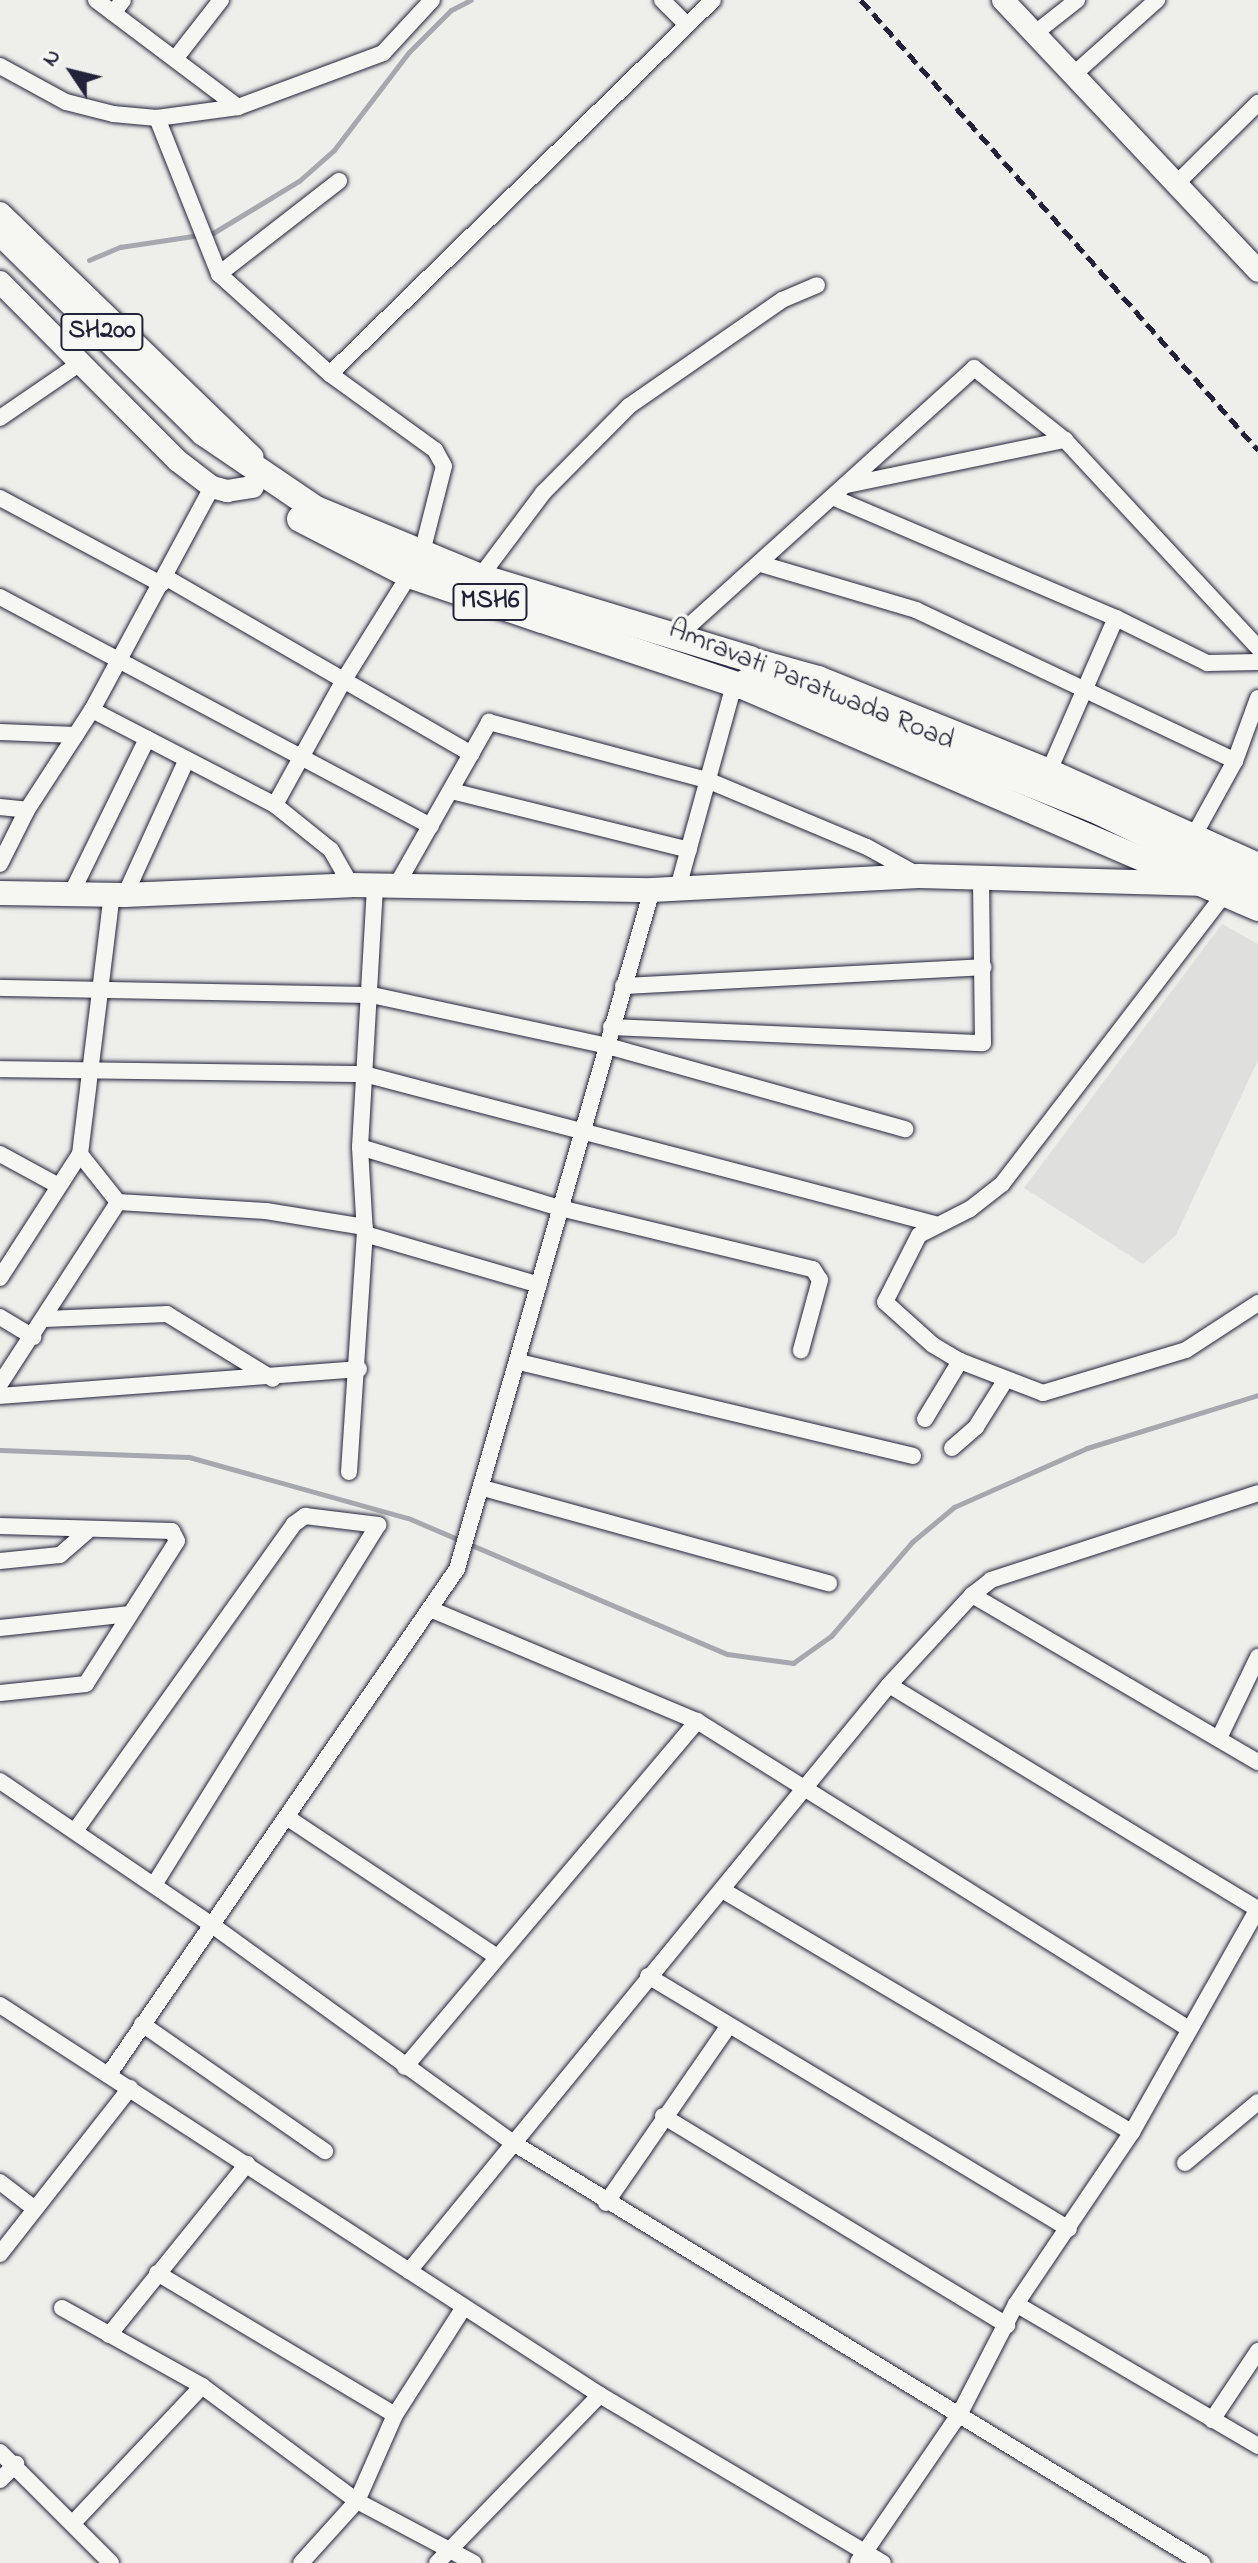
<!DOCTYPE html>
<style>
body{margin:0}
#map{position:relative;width:1258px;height:2563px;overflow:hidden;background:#eeeeeb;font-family:"Indie Flower",sans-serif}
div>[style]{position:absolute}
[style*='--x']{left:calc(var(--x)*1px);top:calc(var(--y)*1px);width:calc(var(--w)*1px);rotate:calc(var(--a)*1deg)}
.built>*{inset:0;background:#dfdfde}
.stream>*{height:5px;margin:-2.5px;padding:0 2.5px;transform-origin:2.5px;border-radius:2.5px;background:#a7a7af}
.roads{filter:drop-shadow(0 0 2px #22223b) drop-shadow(0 0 2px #22223b)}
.minor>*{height:16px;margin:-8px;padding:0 8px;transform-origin:8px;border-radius:8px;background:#f6f6f2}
.tertiary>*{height:22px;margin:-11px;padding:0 11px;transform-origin:11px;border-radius:11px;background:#f6f6f2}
.secondary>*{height:24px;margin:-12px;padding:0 12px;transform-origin:12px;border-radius:12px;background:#f6f6f2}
.primary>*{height:26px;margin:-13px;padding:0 13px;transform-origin:13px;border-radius:13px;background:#f6f6f2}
.rail>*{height:5px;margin-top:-2.5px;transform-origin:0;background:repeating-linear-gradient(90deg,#22223b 0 12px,transparent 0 18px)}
span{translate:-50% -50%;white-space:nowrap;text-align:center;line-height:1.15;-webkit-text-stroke:7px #f6f6f2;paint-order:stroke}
.shield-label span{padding:2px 6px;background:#f6f6f2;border:2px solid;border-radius:6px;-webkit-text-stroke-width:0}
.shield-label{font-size:26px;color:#22223b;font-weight:700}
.street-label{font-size:28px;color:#22223b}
.north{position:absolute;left:32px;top:32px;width:80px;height:80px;-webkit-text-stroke:6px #f6f6f2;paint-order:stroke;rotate:305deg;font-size:22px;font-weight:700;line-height:32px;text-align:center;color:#22223b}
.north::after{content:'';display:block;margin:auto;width:28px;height:36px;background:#22223b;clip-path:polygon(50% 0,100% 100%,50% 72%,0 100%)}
</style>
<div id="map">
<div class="built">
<i style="clip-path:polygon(1222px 924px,1258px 944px,1258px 1060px,1176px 1235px,1143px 1264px,1024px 1188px)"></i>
</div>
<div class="stream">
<i style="--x:89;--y:260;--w:34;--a:-23"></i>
<i style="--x:120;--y:247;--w:94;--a:-8.6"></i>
<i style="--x:213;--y:233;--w:100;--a:-31.2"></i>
<i style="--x:299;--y:181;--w:47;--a:-41.5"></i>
<i style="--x:334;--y:150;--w:123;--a:-52.6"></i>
<i style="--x:409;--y:52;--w:59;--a:-45"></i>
<i style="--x:451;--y:10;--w:22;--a:-27"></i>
<i style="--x:0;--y:1450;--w:189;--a:2.1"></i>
<i style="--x:189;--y:1457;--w:227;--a:15.6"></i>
<i style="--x:408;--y:1518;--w:347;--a:23.1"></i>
<i style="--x:727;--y:1654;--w:67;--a:7.8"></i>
<i style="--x:793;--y:1663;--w:47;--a:-35.4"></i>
<i style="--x:831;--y:1636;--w:124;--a:-49.2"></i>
<i style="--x:912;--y:1542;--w:55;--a:-39.8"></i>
<i style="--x:954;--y:1507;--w:145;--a:-23.9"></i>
<i style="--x:1087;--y:1448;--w:179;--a:-17.2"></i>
</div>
<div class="roads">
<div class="minor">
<i style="--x:96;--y:0;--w:178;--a:37"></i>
<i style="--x:662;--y:0;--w:34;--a:45"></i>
<i style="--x:113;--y:13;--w:16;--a:-52"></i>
<i style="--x:1034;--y:34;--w:55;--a:-38.3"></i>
<i style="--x:175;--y:59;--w:75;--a:-52.1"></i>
<i style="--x:0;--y:66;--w:75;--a:28.6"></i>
<i style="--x:66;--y:102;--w:49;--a:14.3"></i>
<i style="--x:113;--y:114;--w:44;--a:5.2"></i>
<i style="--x:157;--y:118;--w:82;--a:-7.7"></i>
<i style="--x:238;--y:107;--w:155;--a:-20.4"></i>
<i style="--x:383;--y:53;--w:72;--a:-47.2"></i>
<i style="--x:1073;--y:75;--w:113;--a:-41.8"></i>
<i style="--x:157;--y:118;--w:168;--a:68.3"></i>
<i style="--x:219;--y:274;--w:149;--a:42"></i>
<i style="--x:330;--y:374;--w:130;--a:35.9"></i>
<i style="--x:435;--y:450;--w:18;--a:61"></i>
<i style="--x:444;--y:466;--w:93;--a:104.3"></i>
<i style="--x:421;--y:556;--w:144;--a:121.9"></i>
<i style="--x:345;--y:678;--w:145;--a:118.9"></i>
<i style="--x:1175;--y:185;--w:117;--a:-44.7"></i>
<i style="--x:219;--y:274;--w:152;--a:-37.8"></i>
<i style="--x:330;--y:374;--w:535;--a:-44.32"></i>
<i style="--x:0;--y:418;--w:96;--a:-34.4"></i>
<i style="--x:847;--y:485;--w:223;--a:-11.7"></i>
<i style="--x:832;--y:497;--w:309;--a:23.1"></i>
<i style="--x:1116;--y:618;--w:102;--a:26.3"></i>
<i style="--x:1207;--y:663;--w:51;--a:-1.1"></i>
<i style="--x:0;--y:498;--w:183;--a:28.1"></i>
<i style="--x:761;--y:564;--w:162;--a:16.5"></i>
<i style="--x:916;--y:610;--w:353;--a:25.3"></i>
<i style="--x:165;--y:577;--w:354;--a:30"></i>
<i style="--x:480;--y:577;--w:105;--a:-53.1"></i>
<i style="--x:543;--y:493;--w:122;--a:-45.3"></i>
<i style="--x:629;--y:406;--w:186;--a:-34.7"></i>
<i style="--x:782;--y:300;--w:38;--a:-23"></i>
<i style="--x:0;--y:597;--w:488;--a:28"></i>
<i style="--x:679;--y:635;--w:398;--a:-42.1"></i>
<i style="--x:974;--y:368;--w:116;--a:38.4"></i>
<i style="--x:1065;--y:440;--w:284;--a:47.1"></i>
<i style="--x:92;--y:710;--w:206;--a:27.4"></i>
<i style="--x:275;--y:805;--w:72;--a:38.8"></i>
<i style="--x:331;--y:850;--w:40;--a:60.3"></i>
<i style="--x:0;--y:732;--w:76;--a:2.3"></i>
<i style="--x:1049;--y:771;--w:167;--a:-66.4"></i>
<i style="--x:451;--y:791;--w:245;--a:13.9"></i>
<i style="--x:0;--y:807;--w:27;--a:6"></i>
<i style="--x:1193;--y:837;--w:87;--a:-61.1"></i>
<i style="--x:1235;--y:761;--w:67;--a:-69.9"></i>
<i style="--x:0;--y:864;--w:60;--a:-63.4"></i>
<i style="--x:27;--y:810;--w:119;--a:-57"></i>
<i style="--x:92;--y:710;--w:253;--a:-61.7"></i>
<i style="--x:396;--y:886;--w:189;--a:-60.4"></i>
<i style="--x:489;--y:722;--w:226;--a:14.9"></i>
<i style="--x:707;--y:780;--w:173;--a:22.7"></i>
<i style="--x:867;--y:847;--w:58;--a:28.8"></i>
<i style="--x:678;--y:888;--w:212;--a:-74.6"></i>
<i style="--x:1226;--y:892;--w:368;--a:127.5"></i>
<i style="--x:1002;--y:1184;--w:41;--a:142"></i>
<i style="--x:970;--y:1209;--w:57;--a:153"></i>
<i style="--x:919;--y:1235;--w:75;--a:116.9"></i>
<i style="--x:885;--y:1302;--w:64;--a:41.9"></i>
<i style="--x:933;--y:1345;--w:31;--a:31"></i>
<i style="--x:960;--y:1361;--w:89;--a:21.1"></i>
<i style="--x:1043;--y:1393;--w:149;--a:-16.7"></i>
<i style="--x:1186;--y:1350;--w:86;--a:-33.1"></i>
<i style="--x:71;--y:894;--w:173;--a:-63.9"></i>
<i style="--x:125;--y:895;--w:149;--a:-65.5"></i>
<i style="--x:623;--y:986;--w:361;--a:-3"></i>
<i style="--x:0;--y:988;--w:372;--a:1.1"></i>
<i style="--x:372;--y:995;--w:237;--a:12.2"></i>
<i style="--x:604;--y:1045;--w:313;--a:15.6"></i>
<i style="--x:611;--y:1027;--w:372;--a:2.5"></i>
<i style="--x:983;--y:1043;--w:165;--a:-90.7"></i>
<i style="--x:0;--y:1069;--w:364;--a:0.8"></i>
<i style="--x:364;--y:1074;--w:590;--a:14.72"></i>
<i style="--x:360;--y:1147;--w:209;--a:17"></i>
<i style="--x:560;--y:1208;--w:260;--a:13.6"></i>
<i style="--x:813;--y:1269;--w:13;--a:58"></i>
<i style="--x:820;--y:1280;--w:73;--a:105.2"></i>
<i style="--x:0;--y:1154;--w:67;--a:28.5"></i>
<i style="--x:118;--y:1202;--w:148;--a:3.5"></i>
<i style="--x:266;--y:1211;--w:100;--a:9.2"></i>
<i style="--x:365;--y:1234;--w:181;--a:16.3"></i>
<i style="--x:0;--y:1278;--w:148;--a:-57.2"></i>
<i style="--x:80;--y:1154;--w:262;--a:-83"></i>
<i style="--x:0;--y:1317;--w:39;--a:31"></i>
<i style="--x:45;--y:1319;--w:122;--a:-2.3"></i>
<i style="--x:167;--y:1314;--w:124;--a:31.5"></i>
<i style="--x:519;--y:1362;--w:405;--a:13.4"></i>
<i style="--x:0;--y:1384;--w:217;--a:-57"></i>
<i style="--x:118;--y:1202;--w:61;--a:-128.4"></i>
<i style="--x:0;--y:1396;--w:360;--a:-4.3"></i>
<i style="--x:925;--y:1419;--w:68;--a:-58.9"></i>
<i style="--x:952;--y:1448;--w:32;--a:-41"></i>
<i style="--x:976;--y:1427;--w:54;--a:-57.8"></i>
<i style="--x:349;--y:1472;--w:239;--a:-86.2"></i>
<i style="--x:365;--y:1234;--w:87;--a:-93.3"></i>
<i style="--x:360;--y:1147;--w:262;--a:-86.7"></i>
<i style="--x:483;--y:1488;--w:359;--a:15.4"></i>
<i style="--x:0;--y:1526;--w:172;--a:1.7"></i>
<i style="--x:172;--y:1531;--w:11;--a:63"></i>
<i style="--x:177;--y:1541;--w:169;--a:122.5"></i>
<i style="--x:86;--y:1684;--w:86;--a:174"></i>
<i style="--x:0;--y:1561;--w:60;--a:-5.7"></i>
<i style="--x:60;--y:1555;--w:35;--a:-41"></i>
<i style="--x:972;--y:1595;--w:331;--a:30.3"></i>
<i style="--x:430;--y:1609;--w:290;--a:22.8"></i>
<i style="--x:697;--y:1721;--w:580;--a:32.05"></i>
<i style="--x:0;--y:1628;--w:131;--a:-6.1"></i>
<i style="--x:889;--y:1685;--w:432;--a:31.3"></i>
<i style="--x:1219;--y:1738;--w:90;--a:-64.3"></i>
<i style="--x:0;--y:1781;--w:256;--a:34.2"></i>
<i style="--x:212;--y:1925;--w:368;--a:35.9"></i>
<i style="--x:510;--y:2141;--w:811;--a:31.38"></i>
<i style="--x:288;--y:1818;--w:251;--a:33.6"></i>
<i style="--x:75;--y:1831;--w:377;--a:-54.5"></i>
<i style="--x:294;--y:1524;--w:14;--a:-36"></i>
<i style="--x:305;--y:1516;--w:74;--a:7"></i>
<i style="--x:378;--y:1525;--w:424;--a:121.9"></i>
<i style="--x:724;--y:1891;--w:474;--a:30.6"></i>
<i style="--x:648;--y:1976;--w:491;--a:31"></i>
<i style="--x:0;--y:2005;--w:716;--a:33.02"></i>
<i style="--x:600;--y:2395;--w:329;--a:30.7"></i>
<i style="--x:142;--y:2024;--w:223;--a:34.8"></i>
<i style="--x:405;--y:2067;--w:453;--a:-49.8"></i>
<i style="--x:109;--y:2074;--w:613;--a:-55.43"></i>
<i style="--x:457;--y:1569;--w:706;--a:-73.98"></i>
<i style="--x:663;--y:2116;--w:403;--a:31.3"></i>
<i style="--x:1185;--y:2163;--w:95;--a:-39.9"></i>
<i style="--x:0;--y:2182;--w:44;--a:37.6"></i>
<i style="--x:606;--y:2203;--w:213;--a:-55.3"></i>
<i style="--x:0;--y:2254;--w:211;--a:-51.9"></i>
<i style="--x:409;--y:2271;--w:757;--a:-50.68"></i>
<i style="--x:889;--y:1685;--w:122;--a:-47.3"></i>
<i style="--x:972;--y:1595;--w:24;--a:-38"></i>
<i style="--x:991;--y:1580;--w:281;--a:-18"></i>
<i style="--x:157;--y:2273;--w:277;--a:30.8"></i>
<i style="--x:1016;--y:2304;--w:281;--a:30.4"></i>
<i style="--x:62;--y:2308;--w:160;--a:29.1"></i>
<i style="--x:202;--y:2386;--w:193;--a:36.6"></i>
<i style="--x:357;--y:2501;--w:132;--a:27.9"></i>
<i style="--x:109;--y:2335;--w:220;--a:-51.1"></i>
<i style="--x:1212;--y:2420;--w:83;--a:-56.3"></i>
<i style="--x:0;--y:2452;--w:157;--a:45"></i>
<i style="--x:0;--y:2480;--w:23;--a:-45"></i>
<i style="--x:74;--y:2522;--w:187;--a:-46.7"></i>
<i style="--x:858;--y:2562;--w:181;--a:-55.6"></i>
<i style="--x:960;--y:2413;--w:123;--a:-62.8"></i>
<i style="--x:1016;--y:2304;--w:207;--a:-56"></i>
<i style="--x:1132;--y:2132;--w:257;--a:-60.6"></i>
<i style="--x:301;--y:2563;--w:84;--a:-47.9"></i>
<i style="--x:357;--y:2501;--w:94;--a:-66.2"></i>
<i style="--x:395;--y:2415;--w:128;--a:-57.4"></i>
<i style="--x:437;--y:2563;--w:234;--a:-45.9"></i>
</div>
<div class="tertiary">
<i style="--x:1003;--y:0;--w:372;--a:46.7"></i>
<i style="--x:0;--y:213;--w:351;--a:44"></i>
<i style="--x:0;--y:282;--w:252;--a:45.2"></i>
<i style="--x:178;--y:461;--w:43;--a:37.4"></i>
<i style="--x:212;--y:487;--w:16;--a:15"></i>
<i style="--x:227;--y:491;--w:26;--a:-9"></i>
</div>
<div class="secondary">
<i style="--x:750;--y:659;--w:71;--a:15.6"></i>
<i style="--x:818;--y:678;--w:249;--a:21.9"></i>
<i style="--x:1049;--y:771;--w:229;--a:24.2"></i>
<i style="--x:740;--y:686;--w:564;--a:23.29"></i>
<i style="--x:0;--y:893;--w:125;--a:0.9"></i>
<i style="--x:125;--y:895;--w:226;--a:-2.5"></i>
<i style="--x:351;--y:885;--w:301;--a:1"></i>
<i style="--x:652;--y:890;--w:267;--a:-3"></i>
<i style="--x:919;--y:876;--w:288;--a:1.6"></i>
</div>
<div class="primary">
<i style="--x:0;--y:232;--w:286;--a:44.6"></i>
<i style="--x:204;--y:433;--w:135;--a:34.2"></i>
<i style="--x:316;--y:509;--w:178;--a:22.5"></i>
<i style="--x:480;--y:577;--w:282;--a:16.9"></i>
<i style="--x:750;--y:659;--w:18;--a:63"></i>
<i style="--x:758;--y:675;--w:359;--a:21.8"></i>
<i style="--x:1091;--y:808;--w:185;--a:25.6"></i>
<i style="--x:300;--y:519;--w:123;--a:27.2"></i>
<i style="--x:409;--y:575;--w:140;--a:18.7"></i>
<i style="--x:542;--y:620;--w:209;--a:18.4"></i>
<i style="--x:740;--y:686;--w:21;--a:-31"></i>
</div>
</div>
<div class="rail">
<i style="--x:861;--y:0;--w:600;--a:48.58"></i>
</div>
<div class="shield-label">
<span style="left:102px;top:332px">SH200</span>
<span style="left:490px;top:602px">MSH6</span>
</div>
<div class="street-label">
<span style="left:811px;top:686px;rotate:22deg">Amravati Paratwada Road</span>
</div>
<div class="north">N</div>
</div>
